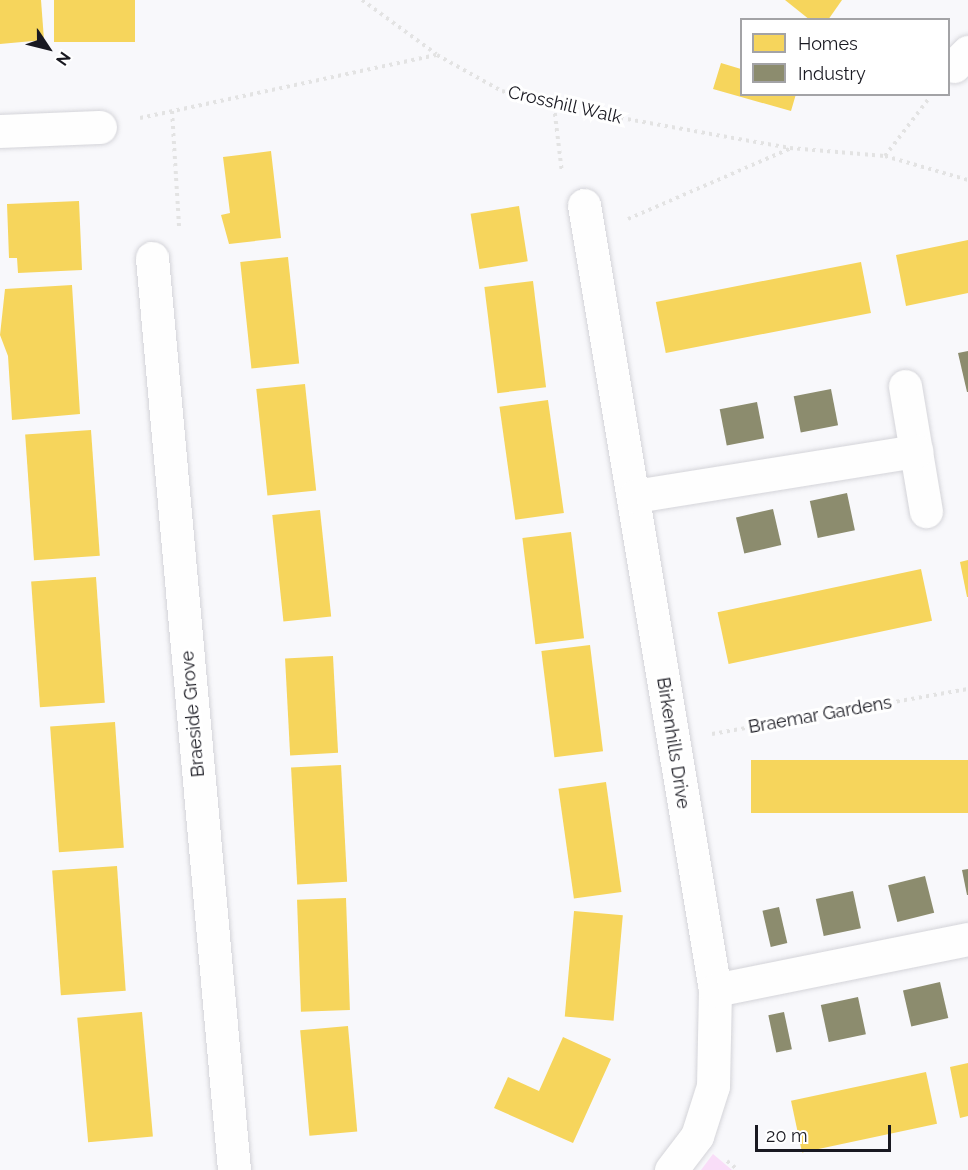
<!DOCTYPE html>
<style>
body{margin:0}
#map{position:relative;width:968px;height:1170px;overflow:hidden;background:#f8f8fb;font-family:Raleway,sans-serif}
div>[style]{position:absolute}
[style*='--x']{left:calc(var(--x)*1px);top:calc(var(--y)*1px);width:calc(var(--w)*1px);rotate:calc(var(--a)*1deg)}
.green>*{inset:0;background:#f9ddf8}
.homes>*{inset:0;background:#f6d55c;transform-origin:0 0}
.industry>*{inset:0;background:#8c8c6e;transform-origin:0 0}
.path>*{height:4px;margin-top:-2px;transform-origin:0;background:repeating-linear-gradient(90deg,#e3e3e3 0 3px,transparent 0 7.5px)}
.roads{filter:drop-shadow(0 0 2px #d4d4d9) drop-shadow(0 0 2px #d4d4d9)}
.minor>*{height:33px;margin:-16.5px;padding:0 16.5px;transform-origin:16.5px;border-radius:16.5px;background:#fefefe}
span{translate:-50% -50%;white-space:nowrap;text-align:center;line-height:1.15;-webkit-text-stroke:6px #fff;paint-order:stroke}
.street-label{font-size:18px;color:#191921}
.legend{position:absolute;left:740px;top:18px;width:210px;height:78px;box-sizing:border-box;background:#fff;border:2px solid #a3a3a6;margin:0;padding:8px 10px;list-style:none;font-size:18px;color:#191921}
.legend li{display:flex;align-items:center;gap:12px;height:30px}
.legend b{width:30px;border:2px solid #a3a3a6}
.north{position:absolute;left:18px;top:18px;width:60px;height:60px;-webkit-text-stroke:4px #fff;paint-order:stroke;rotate:125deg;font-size:16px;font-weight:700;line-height:24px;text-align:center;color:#191921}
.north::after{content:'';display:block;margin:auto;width:21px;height:27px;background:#191921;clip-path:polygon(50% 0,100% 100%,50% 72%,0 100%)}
.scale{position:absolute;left:755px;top:1125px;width:136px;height:27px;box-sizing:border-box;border:3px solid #191921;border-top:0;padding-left:8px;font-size:18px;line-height:21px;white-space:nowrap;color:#191921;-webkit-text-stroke:4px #fff;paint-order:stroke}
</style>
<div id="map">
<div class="green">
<i style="clip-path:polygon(713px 1154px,732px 1170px,701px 1170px)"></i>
</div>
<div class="homes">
<i style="clip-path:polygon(0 0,41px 0,44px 40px,0 44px)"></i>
<i style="left:54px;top:0;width:81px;height:42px"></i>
<i style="clip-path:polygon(785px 0,842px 0,828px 20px,810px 20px)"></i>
<i style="clip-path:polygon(721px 63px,741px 69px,741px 94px,796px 94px,791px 111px,713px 89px)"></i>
<i style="clip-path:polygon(271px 151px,281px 238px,229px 244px,221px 215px,230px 213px,223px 157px)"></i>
<i style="clip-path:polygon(79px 201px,82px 270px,18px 273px,17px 258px,9px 258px,7px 204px)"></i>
<i style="left:519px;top:206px;width:56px;height:49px;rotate:81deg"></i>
<i style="clip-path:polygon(968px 240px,968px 293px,906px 306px,896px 255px)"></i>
<i style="left:288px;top:257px;width:107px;height:48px;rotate:84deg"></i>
<i style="left:861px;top:262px;width:52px;height:209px;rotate:79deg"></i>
<i style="left:533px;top:281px;width:107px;height:49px;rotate:83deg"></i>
<i style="clip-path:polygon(72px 285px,80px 414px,12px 420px,8px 356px,0 335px,5px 289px)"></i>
<i style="left:305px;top:384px;width:107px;height:49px;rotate:84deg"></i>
<i style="left:548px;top:400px;width:114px;height:49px;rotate:82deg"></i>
<i style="left:91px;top:430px;width:126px;height:66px;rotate:86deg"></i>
<i style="left:320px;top:510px;width:107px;height:48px;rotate:84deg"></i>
<i style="left:571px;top:532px;width:107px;height:49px;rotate:83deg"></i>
<i style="clip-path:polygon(968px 560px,968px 597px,967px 597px,960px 562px)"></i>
<i style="left:921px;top:569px;width:53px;height:208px;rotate:78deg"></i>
<i style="left:96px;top:577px;width:126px;height:65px;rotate:86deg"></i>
<i style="left:590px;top:645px;width:107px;height:49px;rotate:83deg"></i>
<i style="left:333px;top:656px;width:97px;height:48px;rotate:87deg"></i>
<i style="left:115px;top:722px;width:126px;height:65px;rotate:86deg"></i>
<i style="left:968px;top:760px;width:53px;height:217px;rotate:90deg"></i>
<i style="left:341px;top:765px;width:117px;height:50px;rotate:87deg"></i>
<i style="left:606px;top:782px;width:111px;height:48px;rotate:82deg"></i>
<i style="left:117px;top:866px;width:125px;height:65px;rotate:86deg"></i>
<i style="left:346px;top:898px;width:112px;height:49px;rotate:88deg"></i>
<i style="left:574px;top:911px;width:49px;height:106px;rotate:5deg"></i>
<i style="left:142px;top:1012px;width:125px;height:65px;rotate:85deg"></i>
<i style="left:348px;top:1026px;width:106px;height:48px;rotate:85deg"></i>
<i style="clip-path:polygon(563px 1037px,611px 1059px,573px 1143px,494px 1108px,508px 1077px,539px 1091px)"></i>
<i style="clip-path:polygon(968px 1063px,968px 1116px,960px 1118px,950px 1067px)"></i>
<i style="left:926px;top:1072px;width:53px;height:138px;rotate:78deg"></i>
</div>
<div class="industry">
<i style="clip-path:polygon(968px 351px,968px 392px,967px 392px,958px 353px)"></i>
<i style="left:831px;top:389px;width:37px;height:38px;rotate:79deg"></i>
<i style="left:757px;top:402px;width:37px;height:38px;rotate:79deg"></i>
<i style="left:847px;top:493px;width:38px;height:38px;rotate:78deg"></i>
<i style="left:773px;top:509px;width:37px;height:38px;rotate:77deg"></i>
<i style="clip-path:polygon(968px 869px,968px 895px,967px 895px,962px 870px)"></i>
<i style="left:925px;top:876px;width:38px;height:38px;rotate:76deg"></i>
<i style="left:853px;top:891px;width:38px;height:38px;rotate:78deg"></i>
<i style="left:779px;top:907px;width:37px;height:17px;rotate:77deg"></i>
<i style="left:940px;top:982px;width:37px;height:38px;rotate:77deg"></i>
<i style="left:858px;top:997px;width:38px;height:38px;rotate:78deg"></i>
<i style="left:784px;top:1012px;width:38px;height:16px;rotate:78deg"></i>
</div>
<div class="path">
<i style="--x:362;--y:0;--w:92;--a:36.1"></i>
<i style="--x:554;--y:106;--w:67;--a:83.2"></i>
<i style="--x:172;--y:111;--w:116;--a:86.5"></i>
<i style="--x:140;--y:118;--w:304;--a:-12"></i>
<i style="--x:437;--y:55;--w:74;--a:29"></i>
<i style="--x:502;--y:91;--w:54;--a:16.1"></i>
<i style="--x:554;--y:106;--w:240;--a:10.1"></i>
<i style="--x:790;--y:148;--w:95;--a:4.8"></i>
<i style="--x:885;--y:156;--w:86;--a:16.1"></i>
<i style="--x:885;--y:156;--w:74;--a:-52.7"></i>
<i style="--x:628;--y:219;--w:176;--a:-23.5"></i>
<i style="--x:712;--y:734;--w:260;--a:-10"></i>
<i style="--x:727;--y:1161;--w:14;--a:39"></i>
</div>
<div class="roads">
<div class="minor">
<i style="--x:954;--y:66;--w:20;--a:-45"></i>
<i style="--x:0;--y:131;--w:100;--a:-2.3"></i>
<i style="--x:584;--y:205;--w:796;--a:80.53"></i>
<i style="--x:715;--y:990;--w:96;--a:91.2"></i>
<i style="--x:713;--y:1086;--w:52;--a:107.7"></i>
<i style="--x:697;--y:1136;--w:43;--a:127.4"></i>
<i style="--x:152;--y:258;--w:916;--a:84.86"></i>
<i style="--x:905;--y:386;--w:127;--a:80.5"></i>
<i style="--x:635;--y:496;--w:285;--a:-9.1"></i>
<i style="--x:715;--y:990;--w:258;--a:-11.4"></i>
</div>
</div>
<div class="street-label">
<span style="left:565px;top:105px;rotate:13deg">Crosshill Walk</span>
<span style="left:193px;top:714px;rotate:-95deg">Braeside Grove</span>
<span style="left:820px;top:715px;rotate:-10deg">Braemar Gardens</span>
<span style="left:673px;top:743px;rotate:81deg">Birkenhills Drive</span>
</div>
<ul class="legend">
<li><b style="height:16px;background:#f6d55c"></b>Homes</li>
<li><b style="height:16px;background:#8c8c6e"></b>Industry</li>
</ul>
<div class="north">N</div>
<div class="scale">20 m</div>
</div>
